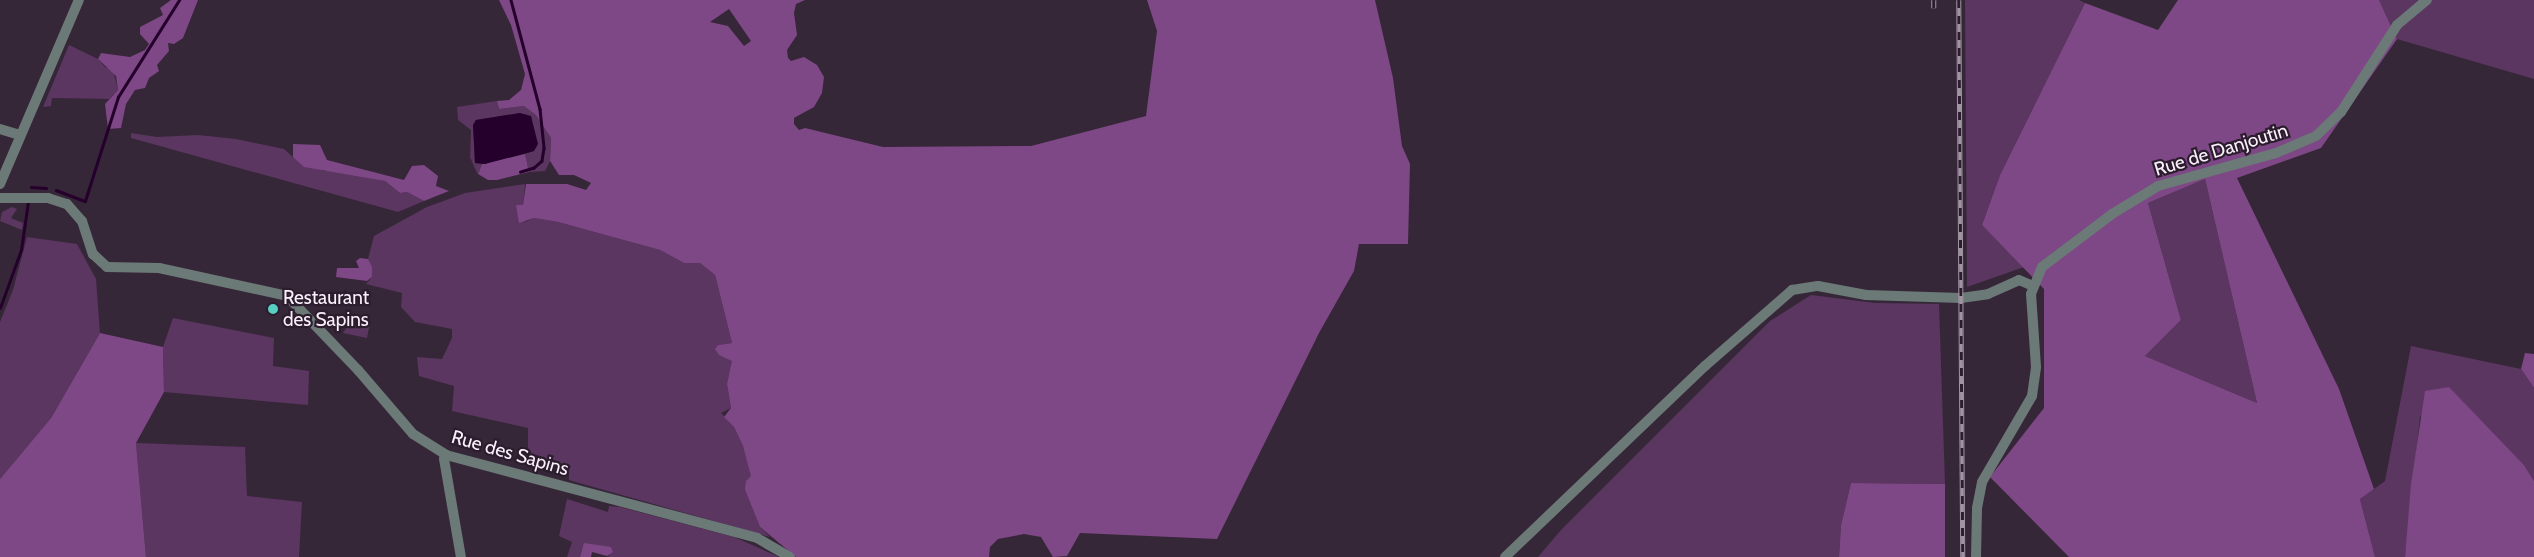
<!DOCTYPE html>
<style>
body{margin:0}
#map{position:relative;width:2534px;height:557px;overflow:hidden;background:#362738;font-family:Cabin,sans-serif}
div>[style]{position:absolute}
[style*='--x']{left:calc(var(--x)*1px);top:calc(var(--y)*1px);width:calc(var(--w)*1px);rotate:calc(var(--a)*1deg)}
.green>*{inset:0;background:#5b3661}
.forest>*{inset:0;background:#7e4786}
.water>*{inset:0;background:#26002c}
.stream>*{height:2.5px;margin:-1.25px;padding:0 1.25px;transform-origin:1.25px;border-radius:1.25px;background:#26002c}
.minor>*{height:10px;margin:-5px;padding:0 5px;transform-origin:5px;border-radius:5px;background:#6b7977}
.rail>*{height:4.5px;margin-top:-2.25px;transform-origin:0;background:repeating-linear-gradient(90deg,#2c1d2e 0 8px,#a194a2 0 16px);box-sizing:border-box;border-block:1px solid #a194a2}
.dots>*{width:14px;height:14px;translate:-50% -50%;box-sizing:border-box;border:2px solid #2c1d2e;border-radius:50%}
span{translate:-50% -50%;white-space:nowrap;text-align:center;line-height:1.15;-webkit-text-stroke:4.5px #2c1d2e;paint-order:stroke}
.street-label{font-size:19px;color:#faeffb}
.poi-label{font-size:19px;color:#faeffb}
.left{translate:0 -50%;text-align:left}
</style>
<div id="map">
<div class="green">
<i style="clip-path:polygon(1965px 0,2079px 0,2085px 3px,2000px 175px,1982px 225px,2024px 267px,1967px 287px)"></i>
<i style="clip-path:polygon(2379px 0,2534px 0,2534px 79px,2397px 39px)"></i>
<i style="clip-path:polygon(69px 45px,98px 59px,105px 67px,113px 70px,118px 90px,109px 99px,52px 98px,51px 106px,43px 107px)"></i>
<i style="clip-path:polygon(497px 101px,499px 109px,524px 106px,537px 115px,551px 138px,550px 161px,545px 171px,529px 172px,525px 154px,534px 151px,520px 113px,476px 120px,473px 125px,475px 163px,482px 164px,478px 174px,476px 171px,470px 157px,471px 130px,458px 120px,457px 107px)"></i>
<i style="clip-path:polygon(131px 133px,157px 137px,198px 135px,236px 139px,284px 149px,293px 157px,324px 171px,334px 170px,385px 181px,400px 193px,407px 192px,424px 201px,398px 212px,131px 138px)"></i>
<i style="clip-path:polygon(2205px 179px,2257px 403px,2145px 356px,2181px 320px,2148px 203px)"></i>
<i style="clip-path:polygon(525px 184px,523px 206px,516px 205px,525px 222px,534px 218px,558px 222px,660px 250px,684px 263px,700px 263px,715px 275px,732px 343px,718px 345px,733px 361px,727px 384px,731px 408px,721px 413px,734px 427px,743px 446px,752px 476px,745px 490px,760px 527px,770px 537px,569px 480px,569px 473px,528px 451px,528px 428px,452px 411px,454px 386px,419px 376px,417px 357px,442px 359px,452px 338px,452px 329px,415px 322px,401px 307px,402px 293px,366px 284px,372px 277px,368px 259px,374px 236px,427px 207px,465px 193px)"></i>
<i style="clip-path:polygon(12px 207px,17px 209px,11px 218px,23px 223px,22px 230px,0 221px,2px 212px)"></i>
<i style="clip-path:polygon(27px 237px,77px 244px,96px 279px,100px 333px,51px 418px,0 479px,0 322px,13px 290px)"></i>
<i style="clip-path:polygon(1811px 295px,1875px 303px,1939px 304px,1945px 484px,1851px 483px,1841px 525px,1839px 557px,1538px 557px,1561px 530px,1770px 321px)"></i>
<i style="clip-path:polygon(173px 318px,274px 338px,273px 366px,309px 371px,308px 405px,164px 392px,163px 347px)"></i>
<i style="clip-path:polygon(362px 321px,370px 322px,367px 338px,343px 333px,349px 324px,357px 327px)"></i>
<i style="clip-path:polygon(2411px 346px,2521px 369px,2534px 388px,2534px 481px,2524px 465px,2448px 387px,2420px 417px,2405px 557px,2375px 557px,2360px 499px,2385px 481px)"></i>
<i style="clip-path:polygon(136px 443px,245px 447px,247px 496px,302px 502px,299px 557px,146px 557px)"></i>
<i style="clip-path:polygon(567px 499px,608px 512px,609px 506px,620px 507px,734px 537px,779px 557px,607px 557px,610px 555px,582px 549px,580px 557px,567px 557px,572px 542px,559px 536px)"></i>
</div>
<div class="forest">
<i style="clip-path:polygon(171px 0,198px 0,183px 38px,174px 44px,168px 43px,169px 51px,157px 65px,159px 71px,149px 78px,145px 88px,135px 90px,126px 104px,121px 128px,108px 129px,105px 104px,118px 90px,116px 76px,98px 59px,101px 53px,130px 57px,145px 50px,149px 44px,140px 34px,140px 27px,163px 15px,160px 8px)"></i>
<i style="clip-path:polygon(evenodd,499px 0,805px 0,796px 4px,794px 13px,797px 35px,787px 50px,788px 58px,791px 61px,804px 57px,817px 65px,824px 77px,822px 93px,814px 107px,794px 118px,794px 124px,799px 130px,805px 128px,883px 147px,1031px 146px,1146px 116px,1157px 31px,1147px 0,1375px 0,1393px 78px,1402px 146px,1410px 164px,1408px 244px,1359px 244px,1354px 271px,1319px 333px,1217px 539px,1080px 533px,1067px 556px,1053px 557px,1041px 537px,1024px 534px,998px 539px,990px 547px,989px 557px,796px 557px,760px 527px,745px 490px,746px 481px,751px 476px,743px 446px,734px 427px,724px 417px,731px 408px,727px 384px,732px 361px,719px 355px,715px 349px,718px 345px,732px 343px,715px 275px,700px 263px,684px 263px,660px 250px,558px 222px,534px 218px,519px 223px,516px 205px,523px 205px,526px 184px,567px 184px,586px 190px,591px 183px,574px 175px,559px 175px,550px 161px,551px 138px,536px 115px,524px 106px,499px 109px,497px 101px,509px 100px,521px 90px,525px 74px,511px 25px,499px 0,729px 9px,751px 41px,744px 46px,728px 26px,710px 22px,729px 9px)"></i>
<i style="clip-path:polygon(evenodd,2178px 0,2379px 0,2397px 39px,2321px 148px,2237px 178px,2339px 389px,2374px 489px,2360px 499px,2375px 557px,2069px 557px,1990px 477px,2044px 408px,2044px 289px,1982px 225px,2000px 175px,2085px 3px,2158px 30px,2178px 0,2205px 179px,2257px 403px,2145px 356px,2181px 320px,2148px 203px,2205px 179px)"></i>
<i style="clip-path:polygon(293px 144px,320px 145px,327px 160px,404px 180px,412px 166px,424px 165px,438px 176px,436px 186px,449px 191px,424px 201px,407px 192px,400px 193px,385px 181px,304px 167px,293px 157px)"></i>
<i style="clip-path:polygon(525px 154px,529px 172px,497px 180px,488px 180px,478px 174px,482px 164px)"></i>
<i style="clip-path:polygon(360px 258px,368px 259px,372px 267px,372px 277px,367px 281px,336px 277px,337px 268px,359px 268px,356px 261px)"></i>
<i style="clip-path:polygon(100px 333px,163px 347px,164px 392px,136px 443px,146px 557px,0 557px,0 479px,51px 418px)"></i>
<i style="clip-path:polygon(2525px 353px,2534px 354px,2534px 388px,2521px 369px)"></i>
<i style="clip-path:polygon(2449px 387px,2524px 465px,2534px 481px,2534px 557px,2405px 557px,2411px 484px,2425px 391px)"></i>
<i style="clip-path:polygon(1851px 483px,1945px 484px,1945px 557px,1839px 557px,1841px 525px)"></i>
<i style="clip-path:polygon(584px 543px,611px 547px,613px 552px,607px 556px,592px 552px,591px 557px,580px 557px)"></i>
</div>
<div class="water">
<i style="clip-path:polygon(520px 113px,531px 116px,538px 144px,534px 151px,485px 164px,475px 163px,473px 125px,476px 120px)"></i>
</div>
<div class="stream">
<i style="--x:511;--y:0;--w:113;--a:75.1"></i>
<i style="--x:540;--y:109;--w:39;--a:84"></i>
<i style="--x:544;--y:148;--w:13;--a:99"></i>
<i style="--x:542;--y:161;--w:11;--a:139"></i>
<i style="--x:534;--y:168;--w:14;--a:163"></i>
<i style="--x:31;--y:187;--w:15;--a:4"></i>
<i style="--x:56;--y:190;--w:31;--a:21"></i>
<i style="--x:85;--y:201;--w:109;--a:-72.4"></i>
<i style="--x:118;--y:97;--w:115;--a:-57.8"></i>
<i style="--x:0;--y:308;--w:62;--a:-70.1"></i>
<i style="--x:21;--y:250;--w:49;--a:-81.7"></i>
</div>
<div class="minor">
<i style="--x:0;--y:129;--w:21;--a:17"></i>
<i style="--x:0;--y:184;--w:200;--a:-66.8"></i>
<i style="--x:0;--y:198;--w:48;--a:0"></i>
<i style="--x:48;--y:198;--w:20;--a:18"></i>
<i style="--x:67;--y:204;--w:23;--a:49"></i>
<i style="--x:82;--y:221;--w:35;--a:72"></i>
<i style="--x:93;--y:254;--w:19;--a:43"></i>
<i style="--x:107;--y:267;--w:52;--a:1.1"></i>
<i style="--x:159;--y:268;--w:131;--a:12.3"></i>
<i style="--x:287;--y:296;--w:103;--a:46.2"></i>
<i style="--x:358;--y:370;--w:84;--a:49.3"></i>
<i style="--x:413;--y:434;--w:39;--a:32"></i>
<i style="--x:446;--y:455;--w:322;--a:14.9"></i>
<i style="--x:757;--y:538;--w:38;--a:30"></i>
<i style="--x:446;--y:455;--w:4;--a:117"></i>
<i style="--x:444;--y:459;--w:99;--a:80.2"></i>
<i style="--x:1505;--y:557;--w:277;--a:-43.7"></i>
<i style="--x:1705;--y:366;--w:116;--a:-41.1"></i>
<i style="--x:1792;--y:290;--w:26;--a:-9"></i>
<i style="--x:1818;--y:286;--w:49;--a:10.6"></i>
<i style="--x:1866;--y:295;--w:95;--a:1.8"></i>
<i style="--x:1961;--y:298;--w:27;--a:-8"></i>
<i style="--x:1988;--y:294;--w:34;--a:-24"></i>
<i style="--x:2019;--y:280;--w:15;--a:23"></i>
<i style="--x:1976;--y:557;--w:49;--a:-88.8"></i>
<i style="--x:1977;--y:508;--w:26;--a:-79"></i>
<i style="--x:1982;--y:482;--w:99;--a:-59.8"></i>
<i style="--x:2032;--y:396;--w:29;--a:-82"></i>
<i style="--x:2036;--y:367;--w:73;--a:-93.9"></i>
<i style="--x:2031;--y:294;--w:29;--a:-68"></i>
<i style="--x:2042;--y:267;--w:88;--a:-37.1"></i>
<i style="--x:2112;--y:214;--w:54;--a:-31.3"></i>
<i style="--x:2158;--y:186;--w:123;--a:-15.6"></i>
<i style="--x:2276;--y:153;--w:43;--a:-23"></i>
<i style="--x:2316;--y:136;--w:35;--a:-44"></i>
<i style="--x:2341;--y:112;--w:103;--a:-57.2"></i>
<i style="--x:2397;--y:25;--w:39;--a:-40"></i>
</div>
<div class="rail">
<i style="--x:1934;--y:0;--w:8;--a:90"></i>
<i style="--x:1959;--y:0;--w:557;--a:89.59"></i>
</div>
<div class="dots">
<i style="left:273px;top:309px;background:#57cec1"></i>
</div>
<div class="street-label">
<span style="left:2221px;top:150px;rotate:-17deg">Rue de Danjoutin</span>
<span style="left:510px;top:453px;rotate:16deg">Rue des Sapins</span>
</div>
<div class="poi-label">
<span class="left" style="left:283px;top:309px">Restaurant<br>des Sapins</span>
</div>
</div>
